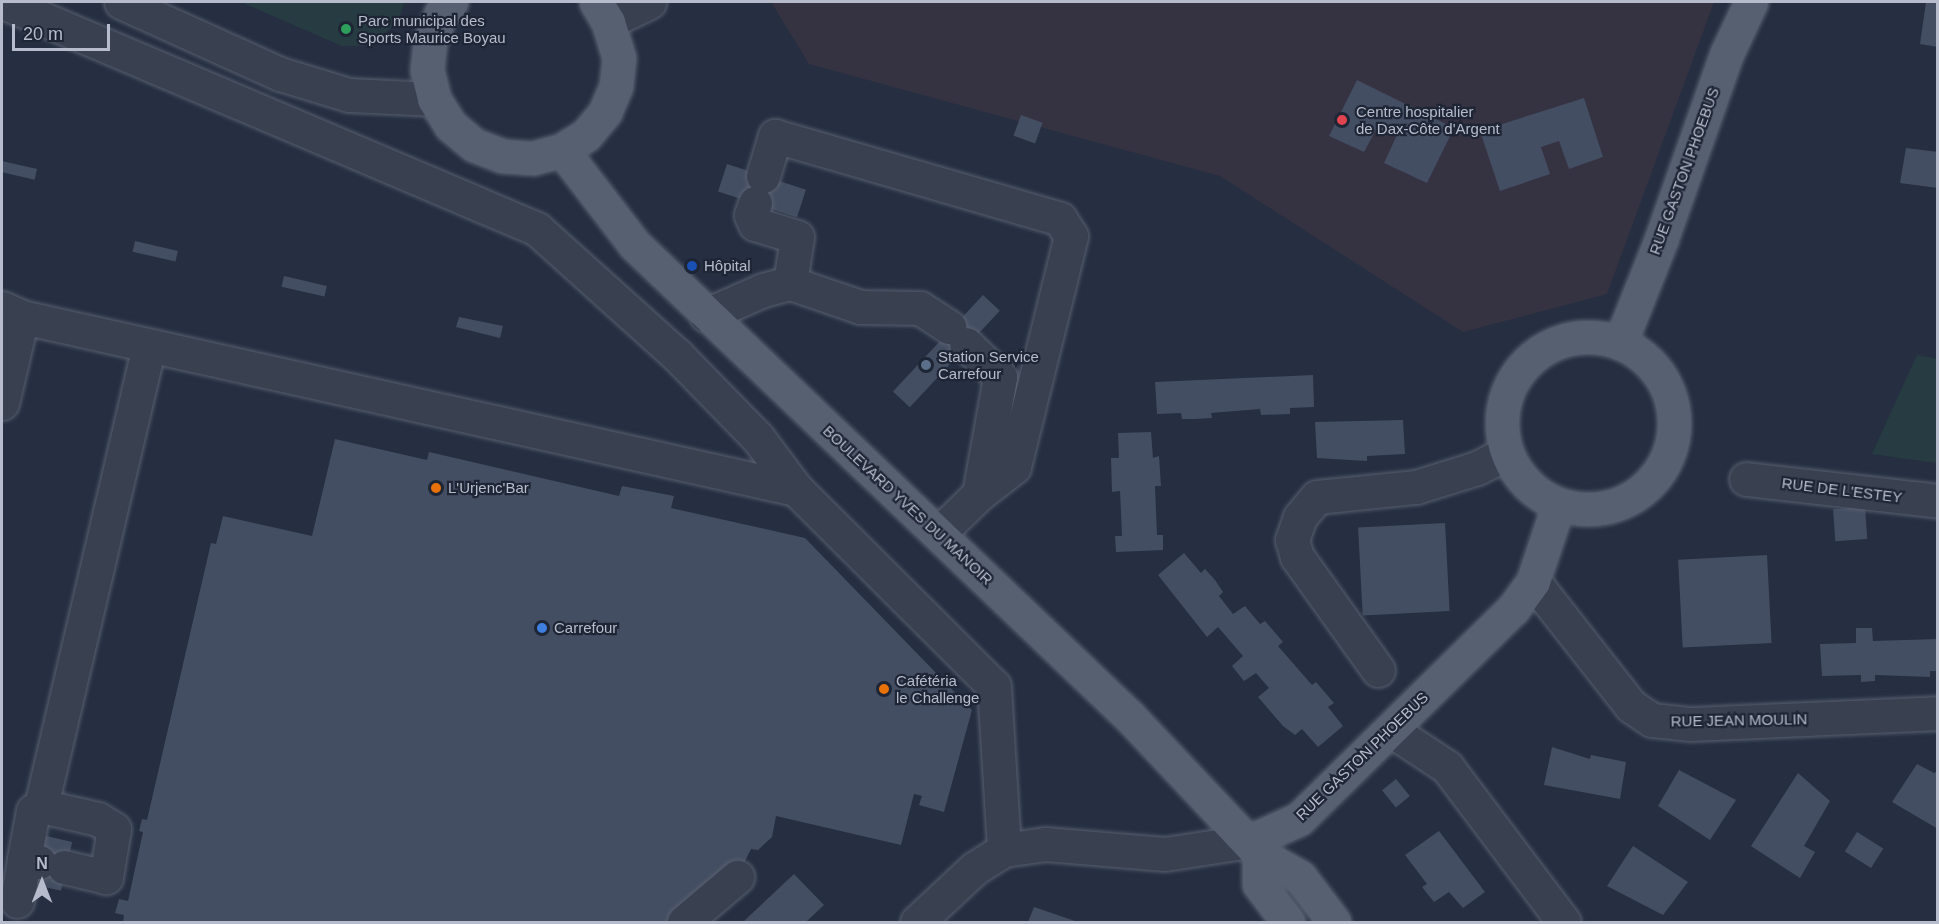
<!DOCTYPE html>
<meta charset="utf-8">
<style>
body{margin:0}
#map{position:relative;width:1939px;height:924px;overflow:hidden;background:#252f41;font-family:Helvetica,sans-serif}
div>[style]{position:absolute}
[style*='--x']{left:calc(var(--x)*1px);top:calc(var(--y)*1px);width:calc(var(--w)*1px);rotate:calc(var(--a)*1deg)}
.medical>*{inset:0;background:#353242}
.green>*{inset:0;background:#273c42}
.building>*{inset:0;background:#444e63;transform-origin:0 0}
.roads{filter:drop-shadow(0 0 2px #575f6e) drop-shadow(0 0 2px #575f6e)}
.minor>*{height:33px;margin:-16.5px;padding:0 16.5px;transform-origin:16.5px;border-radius:16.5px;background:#394151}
.major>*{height:33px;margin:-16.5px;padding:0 16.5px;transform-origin:16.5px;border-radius:16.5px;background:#576071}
.major>.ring{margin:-16.5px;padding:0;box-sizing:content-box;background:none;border:33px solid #576071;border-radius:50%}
.dots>*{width:16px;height:16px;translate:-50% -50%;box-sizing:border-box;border:3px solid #1e2636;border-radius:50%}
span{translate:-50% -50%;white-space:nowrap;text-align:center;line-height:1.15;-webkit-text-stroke:4.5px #1e2636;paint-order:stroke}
.poi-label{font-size:15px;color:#b6bccb}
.left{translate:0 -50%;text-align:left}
.street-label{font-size:15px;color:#b6bccb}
.frame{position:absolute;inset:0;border:3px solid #b6bccb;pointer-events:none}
.north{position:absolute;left:12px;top:852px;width:60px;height:60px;-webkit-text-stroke:4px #1e2636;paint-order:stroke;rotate:0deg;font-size:16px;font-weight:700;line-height:24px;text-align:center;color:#b6bccb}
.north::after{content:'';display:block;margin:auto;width:21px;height:27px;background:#b6bccb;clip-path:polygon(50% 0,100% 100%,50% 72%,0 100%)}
.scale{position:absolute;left:12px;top:24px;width:98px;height:27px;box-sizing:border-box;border:3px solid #b6bccb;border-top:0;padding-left:8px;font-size:18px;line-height:21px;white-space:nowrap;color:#b6bccb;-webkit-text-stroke:4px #1e2636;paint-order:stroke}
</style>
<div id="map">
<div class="medical">
<i style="clip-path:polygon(771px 2px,1714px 2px,1607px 294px,1463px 332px,1220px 176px,809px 64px)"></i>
</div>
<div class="green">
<i style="clip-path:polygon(241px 2px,404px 2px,399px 19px,380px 38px,363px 46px,342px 46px)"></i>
<i style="clip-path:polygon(1917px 355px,1937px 359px,1937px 463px,1872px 454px)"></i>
</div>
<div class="building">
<i style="clip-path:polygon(1926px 2px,1938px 2px,1938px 47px,1920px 44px)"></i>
<i style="clip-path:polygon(1357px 80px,1454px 128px,1427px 183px,1384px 163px,1396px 137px,1377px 128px,1364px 152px,1329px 136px)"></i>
<i style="clip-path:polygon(1584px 98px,1603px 157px,1569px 169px,1559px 141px,1541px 147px,1550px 174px,1500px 191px,1480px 131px)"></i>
<i style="left:1021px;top:115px;width:23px;height:22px;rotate:20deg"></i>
<i style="clip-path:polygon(1906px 148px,1938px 152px,1938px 188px,1900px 183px)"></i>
<i style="left:2px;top:161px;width:36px;height:11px;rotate:13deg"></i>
<i style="left:727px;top:164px;width:83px;height:29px;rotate:18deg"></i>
<i style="left:135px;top:241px;width:44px;height:11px;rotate:13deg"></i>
<i style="left:284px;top:276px;width:44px;height:11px;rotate:13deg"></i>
<i style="left:983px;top:295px;width:23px;height:132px;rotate:43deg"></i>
<i style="clip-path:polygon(459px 317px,503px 326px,500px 338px,456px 327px)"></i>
<i style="clip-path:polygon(1313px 375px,1314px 407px,1290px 408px,1290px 414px,1261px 415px,1260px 409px,1211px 413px,1212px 418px,1195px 419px,1182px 419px,1181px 413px,1157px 414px,1155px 382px)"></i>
<i style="clip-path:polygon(1403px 420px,1405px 454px,1367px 456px,1367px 461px,1317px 458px,1315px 422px)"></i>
<i style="clip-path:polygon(1151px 432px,1153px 458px,1159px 456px,1161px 486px,1155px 486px,1157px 535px,1163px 535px,1163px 550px,1116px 552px,1115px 536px,1122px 536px,1121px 512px,1120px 491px,1112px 492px,1111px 458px,1119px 458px,1118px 433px)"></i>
<i style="clip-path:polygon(335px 439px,427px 460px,429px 452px,619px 496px,622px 486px,674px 496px,671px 508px,805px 538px,972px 710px,944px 812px,919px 805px,922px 796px,914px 794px,901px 845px,776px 816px,772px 837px,758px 850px,751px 849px,742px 867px,671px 922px,123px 922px,124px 915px,115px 913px,119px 899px,128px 901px,143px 832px,139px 831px,142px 819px,147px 820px,211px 543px,216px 544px,223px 516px,312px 536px)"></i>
<i style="left:1865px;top:507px;width:32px;height:32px;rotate:86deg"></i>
<i style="left:1445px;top:523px;width:88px;height:87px;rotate:87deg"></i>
<i style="clip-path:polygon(1184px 553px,1201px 573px,1205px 569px,1215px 580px,1223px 592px,1219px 596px,1233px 614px,1245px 606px,1260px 624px,1265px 621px,1283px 642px,1278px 646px,1312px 685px,1316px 682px,1334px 703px,1328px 707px,1343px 726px,1318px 747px,1302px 729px,1295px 735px,1283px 726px,1258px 697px,1269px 688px,1256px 673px,1244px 681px,1232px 666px,1243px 656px,1218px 627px,1207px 637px,1158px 575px)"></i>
<i style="left:1767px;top:555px;width:88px;height:89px;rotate:87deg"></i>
<i style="clip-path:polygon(1856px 628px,1872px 628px,1873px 641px,1938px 639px,1938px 671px,1930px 671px,1930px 677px,1875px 675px,1875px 681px,1861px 682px,1861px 675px,1822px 676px,1820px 644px,1856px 643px)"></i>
<i style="clip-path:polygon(1552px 747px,1590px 759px,1591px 755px,1626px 762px,1620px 799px,1544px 785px)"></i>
<i style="clip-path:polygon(1917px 764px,1934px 773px,1938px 771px,1938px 829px,1892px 802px)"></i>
<i style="clip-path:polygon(1679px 770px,1736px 800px,1710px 840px,1658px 806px)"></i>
<i style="clip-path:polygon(1798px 773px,1830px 801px,1804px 846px,1815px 852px,1800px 878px,1751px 846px)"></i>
<i style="left:1396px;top:779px;width:22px;height:18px;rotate:51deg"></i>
<i style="clip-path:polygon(1439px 831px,1485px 892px,1463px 908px,1449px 892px,1434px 902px,1422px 887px,1427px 884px,1405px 855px)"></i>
<i style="left:1857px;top:832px;width:31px;height:23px;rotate:32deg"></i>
<i style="left:42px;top:835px;width:31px;height:50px;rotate:13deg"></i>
<i style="clip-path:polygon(1633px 846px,1688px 882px,1663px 915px,1607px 886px)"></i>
<i style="clip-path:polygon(794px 874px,824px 905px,806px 922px,743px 922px)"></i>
<i style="clip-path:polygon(1034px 907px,1078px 922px,1028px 922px)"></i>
</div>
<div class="roads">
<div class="minor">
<i style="--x:3;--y:2;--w:580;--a:23.03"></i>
<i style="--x:537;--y:229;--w:187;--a:42"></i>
<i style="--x:676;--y:354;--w:117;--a:45.7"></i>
<i style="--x:758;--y:438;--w:64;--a:53.3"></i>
<i style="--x:121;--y:2;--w:175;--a:24.4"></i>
<i style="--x:280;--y:74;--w:72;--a:16.9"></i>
<i style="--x:349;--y:95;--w:85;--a:2.7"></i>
<i style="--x:608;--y:22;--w:46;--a:-26"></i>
<i style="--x:763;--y:176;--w:42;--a:-73.3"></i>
<i style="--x:775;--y:136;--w:297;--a:16.2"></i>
<i style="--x:1060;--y:219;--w:20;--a:57"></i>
<i style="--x:1071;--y:236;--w:238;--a:103.9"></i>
<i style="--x:1014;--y:467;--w:44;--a:142.4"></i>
<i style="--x:755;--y:203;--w:13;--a:108"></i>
<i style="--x:751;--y:215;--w:10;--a:66"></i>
<i style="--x:755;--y:224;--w:44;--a:17.2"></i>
<i style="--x:797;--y:237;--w:47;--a:98.7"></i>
<i style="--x:2;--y:308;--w:22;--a:24"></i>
<i style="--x:22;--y:317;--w:793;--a:12.53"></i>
<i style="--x:796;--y:489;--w:279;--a:44.9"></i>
<i style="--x:994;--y:686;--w:164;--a:86.5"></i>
<i style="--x:706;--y:315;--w:62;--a:-23.7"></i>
<i style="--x:763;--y:290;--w:28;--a:-15"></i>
<i style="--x:790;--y:283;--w:74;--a:18.9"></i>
<i style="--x:860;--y:307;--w:60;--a:1"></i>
<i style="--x:920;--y:308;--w:35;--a:33"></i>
<i style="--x:2;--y:403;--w:88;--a:-76.9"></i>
<i style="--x:1746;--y:479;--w:193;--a:6.5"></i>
<i style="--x:939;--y:533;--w:56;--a:-44.3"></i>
<i style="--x:979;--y:494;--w:119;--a:-79.8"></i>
<i style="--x:1000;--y:377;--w:47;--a:-135.9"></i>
<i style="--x:1533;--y:581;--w:159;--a:51.9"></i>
<i style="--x:1631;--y:706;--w:25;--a:34"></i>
<i style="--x:1652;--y:720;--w:39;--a:6"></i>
<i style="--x:1691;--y:724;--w:247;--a:-2.5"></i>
<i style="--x:1378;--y:670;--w:139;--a:-125.6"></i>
<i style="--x:1297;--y:557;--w:18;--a:-106"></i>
<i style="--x:1292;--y:540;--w:24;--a:-71"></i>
<i style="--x:1300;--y:517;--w:26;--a:-50"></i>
<i style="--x:1317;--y:497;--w:100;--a:-5.8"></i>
<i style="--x:1416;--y:487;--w:64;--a:-17.3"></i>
<i style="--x:1477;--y:468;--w:33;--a:-27"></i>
<i style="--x:1391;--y:730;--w:67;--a:33.5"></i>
<i style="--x:1447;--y:767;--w:194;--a:53"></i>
<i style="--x:41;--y:806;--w:473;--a:-76.8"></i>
<i style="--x:39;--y:862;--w:15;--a:-169"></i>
<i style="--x:24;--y:859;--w:49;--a:-79.4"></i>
<i style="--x:33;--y:811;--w:9;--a:-32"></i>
<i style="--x:41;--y:806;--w:58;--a:12.8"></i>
<i style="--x:98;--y:819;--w:19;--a:32"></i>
<i style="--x:114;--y:829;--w:49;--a:99.5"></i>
<i style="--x:106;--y:877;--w:43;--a:-166.6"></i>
<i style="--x:17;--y:901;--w:43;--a:-80.5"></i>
<i style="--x:684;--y:922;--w:70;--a:-40.3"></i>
<i style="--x:917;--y:922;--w:79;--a:-43"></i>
<i style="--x:975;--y:868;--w:34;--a:-32"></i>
<i style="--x:1004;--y:850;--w:41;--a:-8.3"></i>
<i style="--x:1045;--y:844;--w:120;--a:4.8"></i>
<i style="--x:1165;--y:854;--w:86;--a:-8.7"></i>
</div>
<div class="major">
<i style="--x:451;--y:2;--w:15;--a:132"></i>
<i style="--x:441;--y:13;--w:30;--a:111"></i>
<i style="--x:430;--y:41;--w:29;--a:96"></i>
<i style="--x:427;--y:70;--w:30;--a:76"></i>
<i style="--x:434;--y:99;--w:31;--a:58"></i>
<i style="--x:450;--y:125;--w:31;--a:40"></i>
<i style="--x:474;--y:145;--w:30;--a:21"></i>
<i style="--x:502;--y:156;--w:31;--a:4"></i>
<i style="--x:533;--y:158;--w:30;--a:-15"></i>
<i style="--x:562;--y:150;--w:28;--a:-32"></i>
<i style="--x:586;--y:135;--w:30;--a:-50"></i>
<i style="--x:605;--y:112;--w:28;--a:-67"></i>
<i style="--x:616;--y:86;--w:28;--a:-84"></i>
<i style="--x:619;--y:58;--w:38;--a:-107"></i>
<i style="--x:608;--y:22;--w:23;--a:-121"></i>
<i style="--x:562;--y:150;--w:120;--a:52.5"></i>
<i style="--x:635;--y:245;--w:684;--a:43.64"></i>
<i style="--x:1130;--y:717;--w:188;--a:46.7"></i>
<i style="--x:1259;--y:854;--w:47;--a:29.3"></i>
<i style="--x:1300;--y:877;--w:56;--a:52.9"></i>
<i class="ring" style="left:1502px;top:337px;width:139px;height:139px"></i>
<i style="--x:1620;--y:343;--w:111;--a:-68.3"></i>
<i style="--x:1661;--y:240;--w:198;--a:-70.6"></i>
<i style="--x:1727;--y:53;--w:56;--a:-64.8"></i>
<i style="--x:1250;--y:841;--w:54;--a:-24.2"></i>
<i style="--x:1299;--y:819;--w:300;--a:-44.5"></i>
<i style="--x:1513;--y:609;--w:34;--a:-54"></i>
<i style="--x:1533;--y:581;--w:79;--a:-71.6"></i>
<i style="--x:1259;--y:854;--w:30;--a:90"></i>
<i style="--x:1259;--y:884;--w:48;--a:52.7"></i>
</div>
</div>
<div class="dots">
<i style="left:346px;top:29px;background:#2e9e5b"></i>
<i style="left:1342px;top:120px;background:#e0444e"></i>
<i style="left:692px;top:266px;background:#1a4fb4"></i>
<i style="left:926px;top:365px;background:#5c6f8a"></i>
<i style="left:436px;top:488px;background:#e8710a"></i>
<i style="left:542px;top:628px;background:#3f7fe0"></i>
<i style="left:884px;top:689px;background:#e8710a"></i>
</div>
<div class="poi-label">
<span class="left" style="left:358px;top:29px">Parc municipal des<br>Sports Maurice Boyau</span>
<span class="left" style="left:1356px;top:120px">Centre hospitalier<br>de Dax-Côte d'Argent</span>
<span class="left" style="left:704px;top:266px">Hôpital</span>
<span class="left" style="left:938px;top:365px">Station Service<br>Carrefour</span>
<span class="left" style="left:448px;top:488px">L'Urjenc'Bar</span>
<span class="left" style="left:554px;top:628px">Carrefour</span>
<span class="left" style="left:896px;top:689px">Cafétéria<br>le Challenge</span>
</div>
<div class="street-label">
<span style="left:1684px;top:171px;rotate:-70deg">RUE GASTON PHOEBUS</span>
<span style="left:1842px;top:490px;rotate:7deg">RUE DE L'ESTEY</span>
<span style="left:908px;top:505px;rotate:43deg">BOULEVARD YVES DU MANOIR</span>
<span style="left:1739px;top:720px;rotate:-1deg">RUE JEAN MOULIN</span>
<span style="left:1362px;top:756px;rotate:-44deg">RUE GASTON PHOEBUS</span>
</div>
<div class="frame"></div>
<div class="north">N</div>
<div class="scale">20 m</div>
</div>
